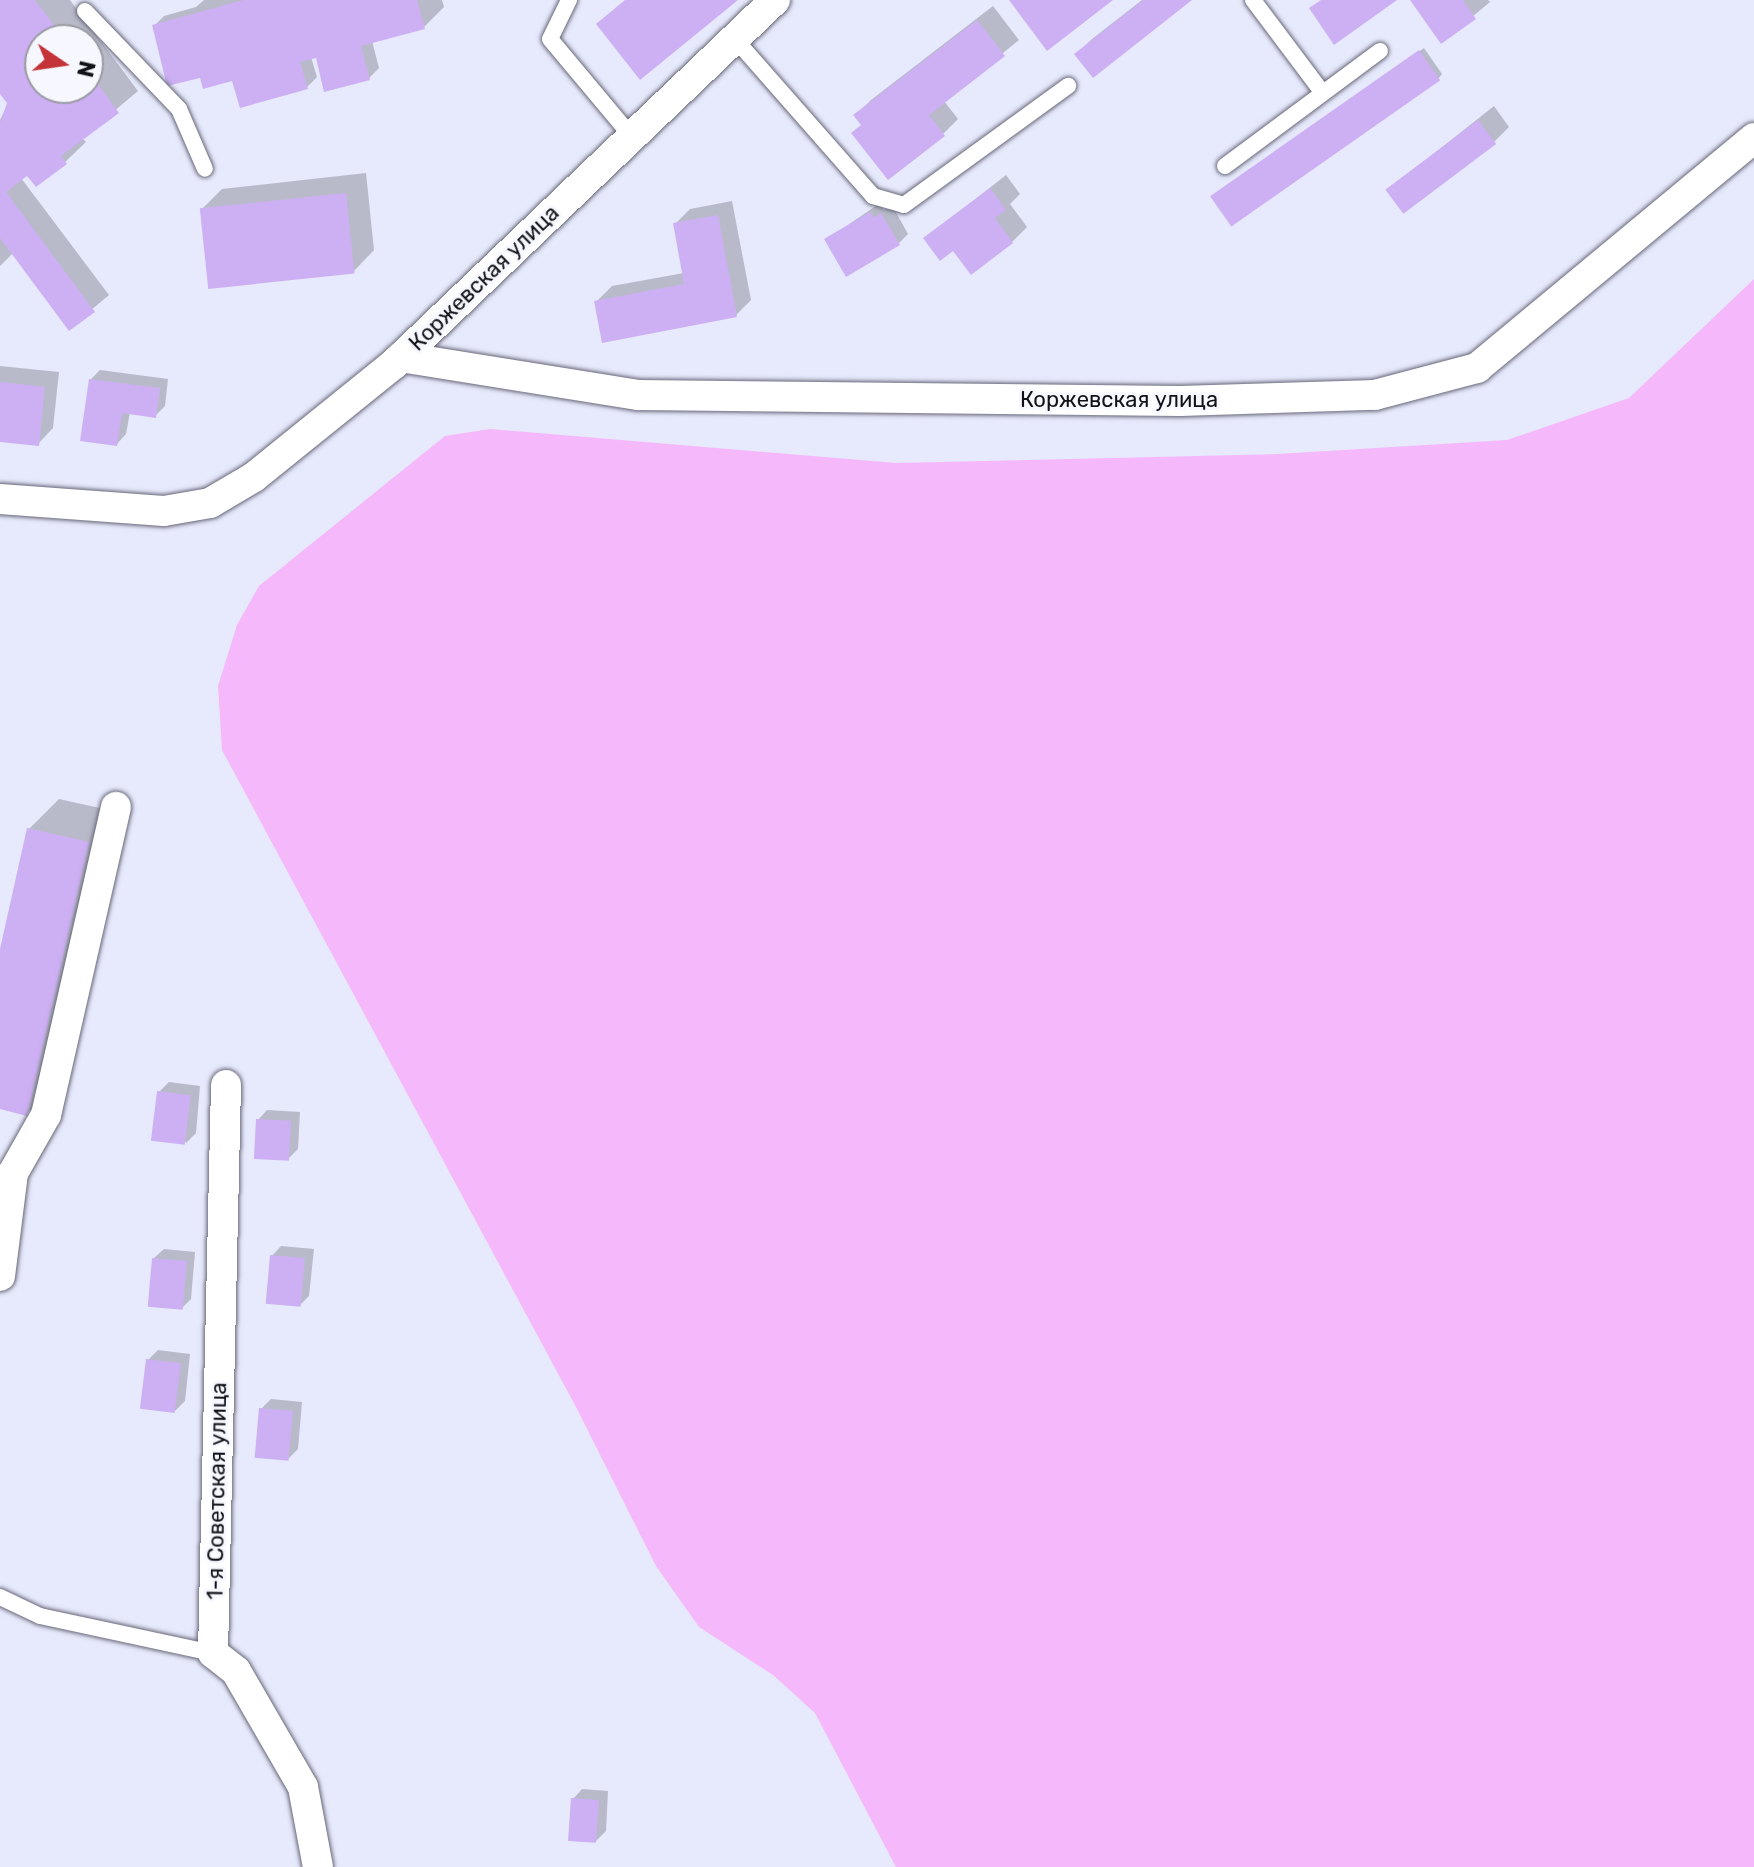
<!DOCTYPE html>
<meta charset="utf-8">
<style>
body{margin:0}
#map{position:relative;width:1754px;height:1867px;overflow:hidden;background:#e7e9fc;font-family:Rubik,sans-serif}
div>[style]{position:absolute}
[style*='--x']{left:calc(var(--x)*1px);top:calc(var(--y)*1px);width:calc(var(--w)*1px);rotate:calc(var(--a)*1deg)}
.green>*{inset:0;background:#f5b8fb}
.shadow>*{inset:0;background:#0003}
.building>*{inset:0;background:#cdb0f4;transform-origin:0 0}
.roads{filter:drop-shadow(0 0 2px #676879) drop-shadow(0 0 2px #676879)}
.service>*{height:16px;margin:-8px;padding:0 8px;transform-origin:8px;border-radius:8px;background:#fff}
.minor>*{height:30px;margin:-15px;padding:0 15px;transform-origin:15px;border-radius:15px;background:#fff}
span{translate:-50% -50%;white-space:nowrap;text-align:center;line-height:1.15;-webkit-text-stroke:6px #f6f7ff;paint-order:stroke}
.street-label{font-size:22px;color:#111117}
.north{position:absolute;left:24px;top:24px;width:80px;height:80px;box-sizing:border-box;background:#f6f7ff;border:2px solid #9a9ba2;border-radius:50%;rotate:103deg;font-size:22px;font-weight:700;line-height:32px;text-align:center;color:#111117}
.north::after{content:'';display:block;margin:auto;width:28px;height:36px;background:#c33338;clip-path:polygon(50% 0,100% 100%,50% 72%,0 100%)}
</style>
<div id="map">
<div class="green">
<i style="clip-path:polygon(1754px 279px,1754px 1867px,896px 1867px,815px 1713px,773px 1675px,699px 1627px,656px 1566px,576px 1407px,222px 750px,218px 686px,237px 625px,259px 586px,445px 436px,490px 429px,896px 463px,1278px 454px,1507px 440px,1629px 398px)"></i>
</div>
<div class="shadow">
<i style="clip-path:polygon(evenodd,0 0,70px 0,138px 91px,82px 138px,86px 142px,65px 162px,21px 178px,109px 295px,70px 328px,13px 253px,0 266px,0 120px,9px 102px,0 92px,0 0,40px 40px,88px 40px,88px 88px,40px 88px,40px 40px)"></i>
<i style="clip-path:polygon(204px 0,442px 0,444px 7px,424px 27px,372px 41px,379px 68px,369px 78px,317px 56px,311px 57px,317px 77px,307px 87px,201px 74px,154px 26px,164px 16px,196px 7px)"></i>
<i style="clip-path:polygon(1142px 0,1189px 0,1077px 54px,1092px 39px)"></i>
<i style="clip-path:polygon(1412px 0,1488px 0,1490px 2px,1442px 42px)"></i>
<i style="clip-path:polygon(993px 6px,1019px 40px,944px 101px,958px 119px,943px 134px,863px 124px,856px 115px,871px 100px)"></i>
<i style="clip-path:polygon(1424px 48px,1442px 74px,1438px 79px,1218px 193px)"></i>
<i style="clip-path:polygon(1494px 106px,1509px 127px,1494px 142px,1388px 190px)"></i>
<i style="clip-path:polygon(366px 173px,374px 250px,354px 271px,202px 209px,222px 189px)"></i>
<i style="clip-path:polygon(1006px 175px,1020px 194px,1010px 204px,1027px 227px,1012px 242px,953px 248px,926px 238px)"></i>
<i style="clip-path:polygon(732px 201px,751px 300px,736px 315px,596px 302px,612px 286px,684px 273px,675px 224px,690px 209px)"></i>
<i style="clip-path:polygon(880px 203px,884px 210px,892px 205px,908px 234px,899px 243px,826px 240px)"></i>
<i style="clip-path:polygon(0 366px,59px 372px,53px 428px,38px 444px,0 440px)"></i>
<i style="clip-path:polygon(100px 370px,168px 379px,165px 406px,155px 416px,130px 412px,126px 434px,117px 444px,90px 380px)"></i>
<i style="clip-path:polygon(59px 799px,118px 812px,57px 1084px,27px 1113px,0 1107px,0 958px,29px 829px)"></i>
<i style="clip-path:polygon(169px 1082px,200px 1086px,196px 1133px,186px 1143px,159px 1092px)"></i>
<i style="clip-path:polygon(267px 1110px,300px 1112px,298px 1149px,288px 1159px,258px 1120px)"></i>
<i style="clip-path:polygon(281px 1246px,314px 1249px,309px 1296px,299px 1306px,272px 1256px)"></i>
<i style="clip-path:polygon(164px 1249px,195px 1252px,191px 1299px,181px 1309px,154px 1258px)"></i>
<i style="clip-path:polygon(158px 1350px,190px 1354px,185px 1401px,175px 1411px,148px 1360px)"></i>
<i style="clip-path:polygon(271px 1399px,302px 1402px,298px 1449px,288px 1459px,261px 1409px)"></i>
<i style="clip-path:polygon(582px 1789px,608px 1791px,606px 1831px,596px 1841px,573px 1799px)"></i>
</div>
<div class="building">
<i style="clip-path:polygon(0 0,35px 0,65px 40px,40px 40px,40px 88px,88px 88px,88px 71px,119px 113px,61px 156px,67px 164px,36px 187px,27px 176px,6px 192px,95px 312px,69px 331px,0 238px,0 123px,7px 103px,0 94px)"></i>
<i style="clip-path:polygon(244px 0,417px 0,425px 29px,361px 46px,370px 80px,324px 92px,316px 58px,300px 62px,308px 89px,240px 108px,232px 81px,203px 89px,200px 78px,167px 86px,152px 25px)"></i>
<i style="clip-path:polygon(625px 0,738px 0,640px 80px,596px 24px)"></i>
<i style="clip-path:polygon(1009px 0,1113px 0,1047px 51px)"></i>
<i style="clip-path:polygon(1143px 0,1192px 0,1093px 78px,1074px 54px)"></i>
<i style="clip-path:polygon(1321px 0,1397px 0,1334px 45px,1309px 8px)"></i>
<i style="clip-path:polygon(1410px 0,1463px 0,1476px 19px,1441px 44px)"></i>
<i style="clip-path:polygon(977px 20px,1005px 56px,929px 115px,945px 136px,888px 180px,851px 133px,861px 125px,853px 115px)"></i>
<i style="left:1419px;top:50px;width:37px;height:255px;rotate:55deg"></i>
<i style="left:1478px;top:120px;width:30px;height:116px;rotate:53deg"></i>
<i style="clip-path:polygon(990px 188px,1006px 210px,995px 218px,1013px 243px,971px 275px,953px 251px,940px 261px,923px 238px)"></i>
<i style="left:346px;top:193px;width:81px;height:147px;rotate:84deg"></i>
<i style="clip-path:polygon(870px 212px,874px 218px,881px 213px,900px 245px,846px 277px,824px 239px)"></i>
<i style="clip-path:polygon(718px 215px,737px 317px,602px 343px,594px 301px,684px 284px,673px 223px)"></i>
<i style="clip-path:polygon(89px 379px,160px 388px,156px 418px,122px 413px,117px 446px,80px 441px)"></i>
<i style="clip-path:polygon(0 382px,45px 387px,39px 446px,0 442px)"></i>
<i style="clip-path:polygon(27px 828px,89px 842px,27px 1116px,0 1109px,0 949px)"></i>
<i style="left:157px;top:1091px;width:34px;height:50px;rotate:7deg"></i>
<i style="left:256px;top:1119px;width:35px;height:40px;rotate:3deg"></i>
<i style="left:270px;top:1255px;width:35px;height:49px;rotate:5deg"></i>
<i style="left:152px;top:1258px;width:35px;height:49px;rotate:5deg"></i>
<i style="left:146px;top:1359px;width:35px;height:50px;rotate:7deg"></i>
<i style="left:259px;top:1408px;width:34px;height:50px;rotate:5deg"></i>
<i style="left:571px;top:1798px;width:28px;height:43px;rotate:4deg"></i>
</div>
<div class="roads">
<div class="service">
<i style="--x:569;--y:0;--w:43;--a:116"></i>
<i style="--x:550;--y:39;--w:128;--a:50.1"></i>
<i style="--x:1253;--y:0;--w:115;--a:53.1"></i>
<i style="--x:85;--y:11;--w:136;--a:46.2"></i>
<i style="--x:179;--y:109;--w:65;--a:66.6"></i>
<i style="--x:735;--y:39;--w:209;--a:48.7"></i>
<i style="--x:873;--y:196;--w:32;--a:16"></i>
<i style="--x:904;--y:205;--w:203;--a:-36"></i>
<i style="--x:1225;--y:166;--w:193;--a:-36.6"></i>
<i style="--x:0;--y:1597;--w:44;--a:25.4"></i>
<i style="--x:40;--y:1616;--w:177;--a:12.1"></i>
</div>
<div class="minor">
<i style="--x:401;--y:357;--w:240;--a:9.1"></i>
<i style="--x:638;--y:395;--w:542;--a:0.63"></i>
<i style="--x:1180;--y:401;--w:195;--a:-1.8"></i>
<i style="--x:1375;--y:395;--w:106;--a:-14.8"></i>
<i style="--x:1477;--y:368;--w:360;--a:-39.7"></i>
<i style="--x:0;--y:499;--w:164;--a:4.2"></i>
<i style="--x:164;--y:511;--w:47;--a:-9.9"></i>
<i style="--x:210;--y:503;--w:51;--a:-30.6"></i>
<i style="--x:254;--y:477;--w:180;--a:-38.9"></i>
<i style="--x:394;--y:364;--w:527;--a:-43.69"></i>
<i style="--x:226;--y:1085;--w:568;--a:91.31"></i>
<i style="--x:213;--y:1653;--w:29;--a:38"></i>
<i style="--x:236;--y:1671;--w:134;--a:60"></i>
<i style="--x:303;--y:1787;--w:81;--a:79.4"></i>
<i style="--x:0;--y:1276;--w:104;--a:-82.8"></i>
<i style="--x:13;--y:1173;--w:67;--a:-60.4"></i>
<i style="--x:46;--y:1115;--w:316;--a:-77.2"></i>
</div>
</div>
<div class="street-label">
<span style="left:484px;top:278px;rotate:-44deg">Коржевская улица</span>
<span style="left:1119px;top:400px">Коржевская улица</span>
<span style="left:217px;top:1491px;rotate:-89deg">1-я Советская улица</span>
</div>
<div class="north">N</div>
</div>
